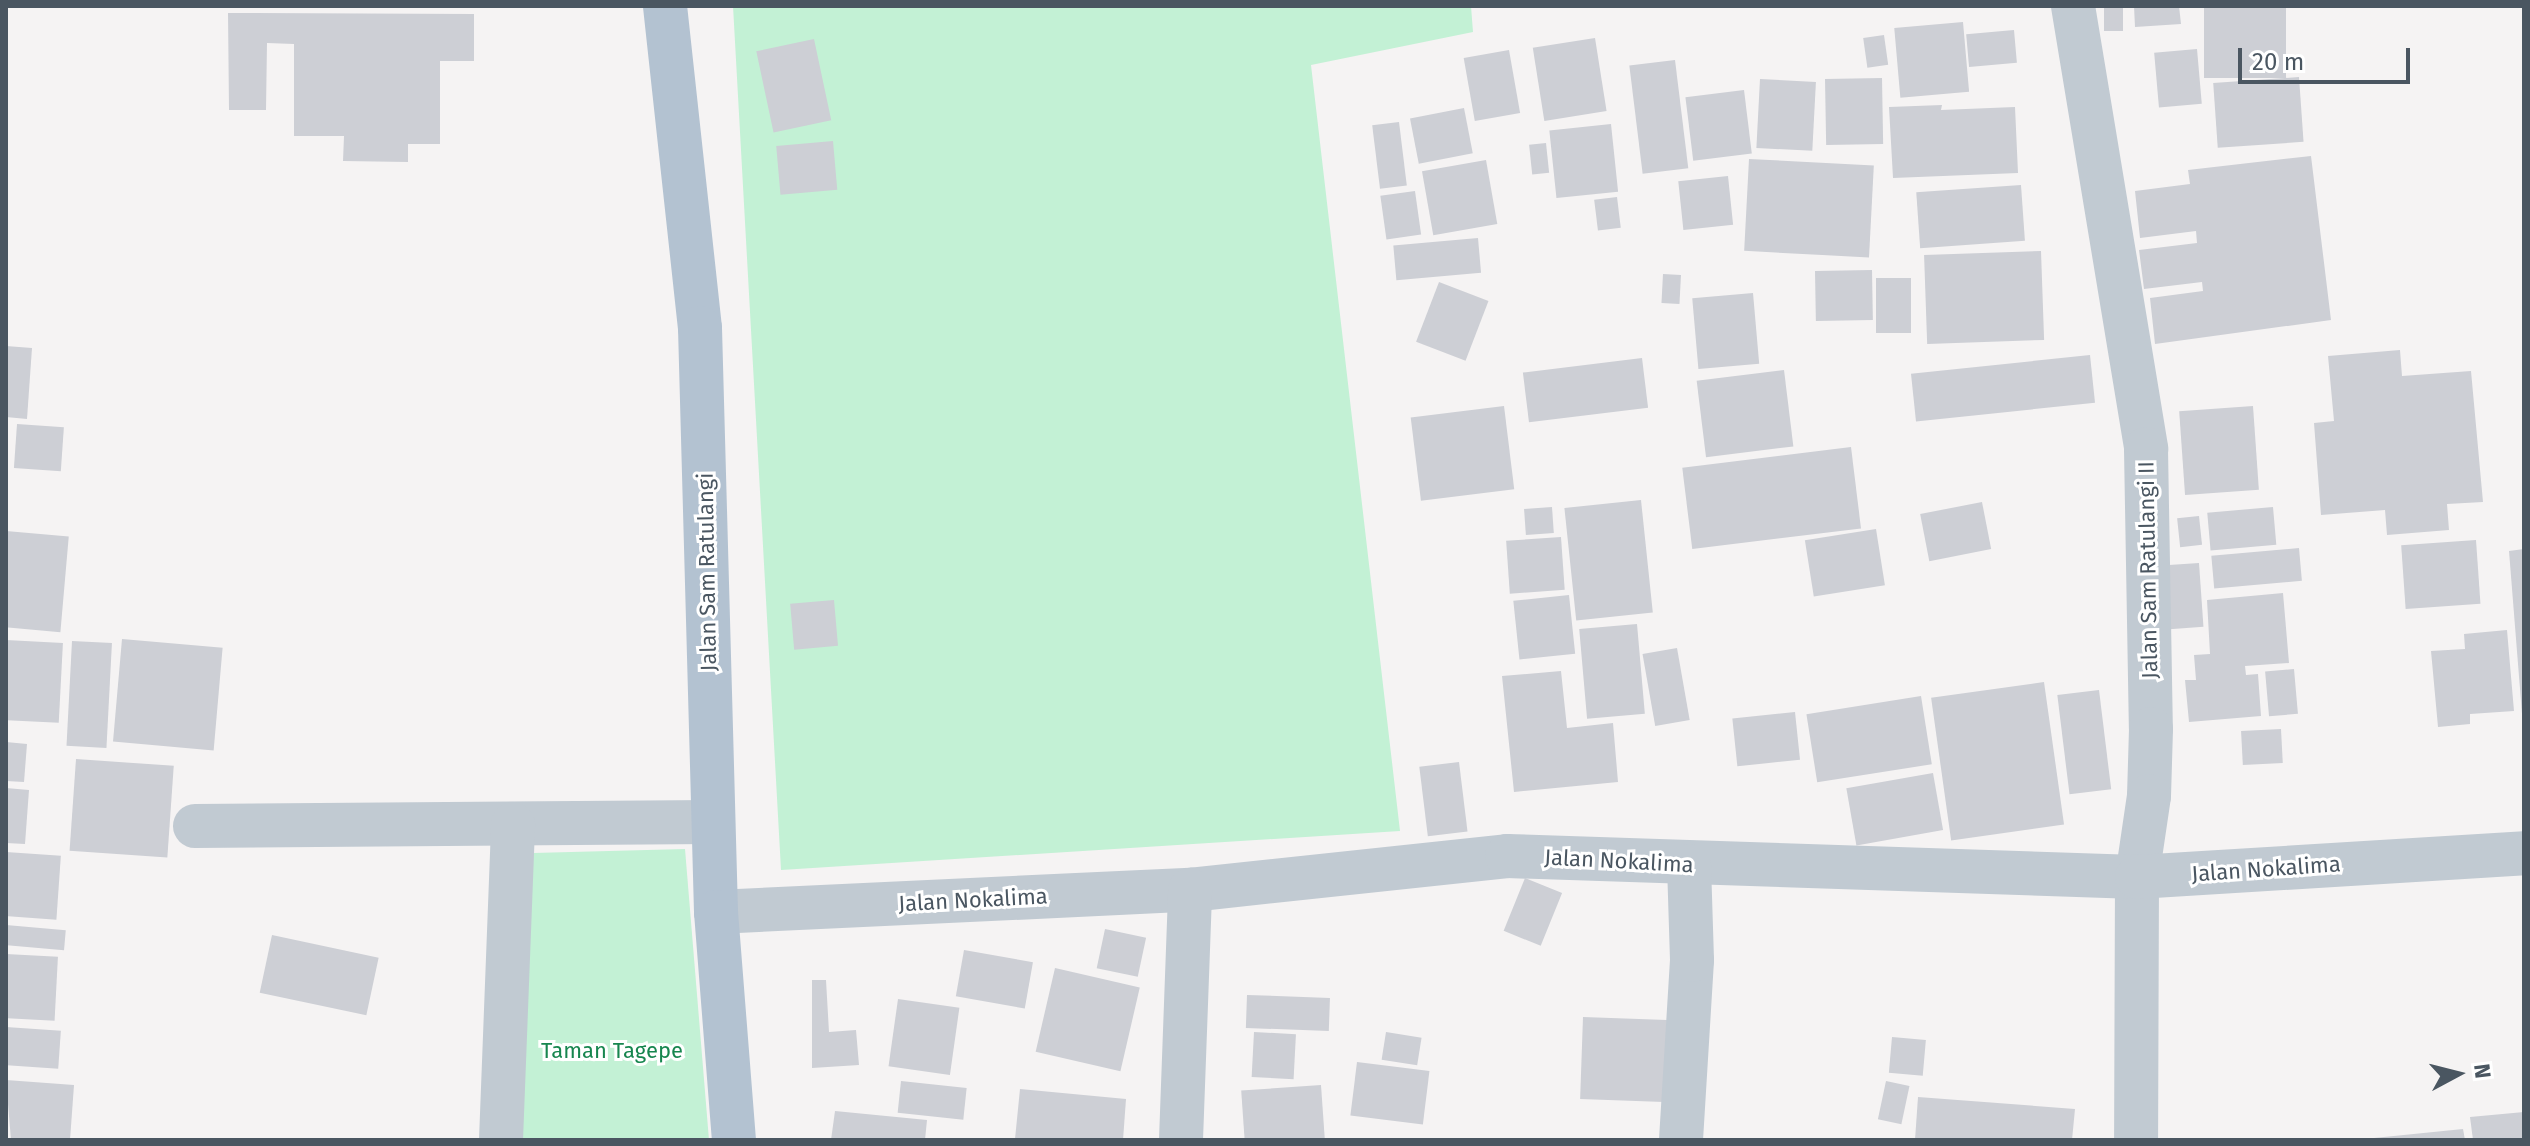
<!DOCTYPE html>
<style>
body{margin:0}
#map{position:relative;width:2530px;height:1146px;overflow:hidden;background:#f5f3f3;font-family:"Fira Sans",sans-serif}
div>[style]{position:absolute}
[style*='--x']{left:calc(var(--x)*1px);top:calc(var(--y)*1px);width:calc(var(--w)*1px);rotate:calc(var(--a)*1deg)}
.green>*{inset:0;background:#c3f1d5}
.building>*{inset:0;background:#cdcfd5;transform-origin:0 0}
.minor>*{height:44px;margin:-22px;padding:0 22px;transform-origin:22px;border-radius:22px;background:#c1cad2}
.major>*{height:44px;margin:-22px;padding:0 22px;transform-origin:22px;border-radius:22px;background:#b3c2d1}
span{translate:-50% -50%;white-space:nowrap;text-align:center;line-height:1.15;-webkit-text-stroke:6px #fff;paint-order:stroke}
.street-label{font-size:22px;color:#4a5661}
.park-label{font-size:22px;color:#17864f}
.frame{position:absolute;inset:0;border:8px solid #4a5661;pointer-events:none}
.north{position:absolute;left:2418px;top:1034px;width:80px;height:80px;-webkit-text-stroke:6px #fff;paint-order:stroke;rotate:83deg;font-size:22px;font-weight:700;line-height:32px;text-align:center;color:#4a5661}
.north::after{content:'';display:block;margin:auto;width:28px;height:36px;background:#4a5661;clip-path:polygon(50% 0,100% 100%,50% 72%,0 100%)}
.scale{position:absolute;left:2238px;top:48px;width:172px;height:36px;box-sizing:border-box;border:4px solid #4a5661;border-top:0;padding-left:10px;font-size:24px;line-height:28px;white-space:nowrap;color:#4a5661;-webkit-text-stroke:6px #fff;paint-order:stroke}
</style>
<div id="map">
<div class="green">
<i style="clip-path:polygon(733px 6px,1471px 6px,1473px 32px,1311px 65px,1400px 831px,781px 870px)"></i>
<i style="clip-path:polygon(685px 849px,709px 1140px,520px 1140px,533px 853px)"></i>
</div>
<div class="building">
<i style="left:2104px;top:6px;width:19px;height:25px"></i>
<i style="clip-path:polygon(2134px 6px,2179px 6px,2181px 24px,2135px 27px)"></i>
<i style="left:2204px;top:6px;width:82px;height:72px"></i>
<i style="clip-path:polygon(228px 13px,474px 14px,474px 61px,440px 61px,440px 144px,408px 144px,408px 162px,343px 161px,344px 136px,294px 136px,294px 44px,267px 43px,266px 110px,229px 110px)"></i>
<i style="left:1963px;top:22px;width:70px;height:69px;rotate:85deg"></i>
<i style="left:2014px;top:30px;width:33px;height:48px;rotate:85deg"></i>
<i style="left:1884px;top:35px;width:30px;height:21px;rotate:82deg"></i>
<i style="left:1595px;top:38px;width:74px;height:63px;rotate:81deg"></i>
<i style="left:814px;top:39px;width:83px;height:59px;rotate:78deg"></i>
<i style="left:2197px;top:49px;width:55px;height:43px;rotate:85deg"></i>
<i style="left:1509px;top:50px;width:64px;height:46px;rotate:80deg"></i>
<i style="left:1675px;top:60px;width:109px;height:46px;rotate:83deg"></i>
<i style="left:2299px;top:77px;width:65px;height:86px;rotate:86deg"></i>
<i style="left:1882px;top:78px;width:66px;height:57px;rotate:89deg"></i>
<i style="left:1760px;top:79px;width:56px;height:69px;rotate:3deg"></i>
<i style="left:1744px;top:90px;width:64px;height:59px;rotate:83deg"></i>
<i style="clip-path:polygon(1942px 105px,1941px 110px,2015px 107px,2018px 173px,1893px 178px,1889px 107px)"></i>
<i style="left:1464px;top:108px;width:46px;height:55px;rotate:79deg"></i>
<i style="left:1399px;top:122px;width:64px;height:27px;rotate:83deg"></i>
<i style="left:1611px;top:124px;width:68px;height:62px;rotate:84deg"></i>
<i style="left:833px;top:141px;width:49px;height:57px;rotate:85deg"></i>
<i style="left:1546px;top:143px;width:30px;height:17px;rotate:84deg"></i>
<i style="clip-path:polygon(2311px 156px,2331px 320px,2155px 344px,2150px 298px,2203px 291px,2202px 282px,2144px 289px,2139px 250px,2197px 243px,2196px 231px,2140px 238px,2135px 191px,2190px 184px,2188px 170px)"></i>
<i style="left:1749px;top:159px;width:125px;height:92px;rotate:3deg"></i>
<i style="left:1486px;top:160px;width:65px;height:65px;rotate:80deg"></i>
<i style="left:1728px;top:176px;width:49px;height:50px;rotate:84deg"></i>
<i style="left:2021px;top:185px;width:56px;height:105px;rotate:86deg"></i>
<i style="left:1415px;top:191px;width:44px;height:35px;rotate:82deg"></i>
<i style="left:1617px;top:197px;width:31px;height:23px;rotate:83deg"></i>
<i style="left:1478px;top:238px;width:35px;height:85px;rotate:85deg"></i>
<i style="left:2041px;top:251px;width:89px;height:117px;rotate:88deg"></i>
<i style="left:1872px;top:270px;width:50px;height:57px;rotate:89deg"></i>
<i style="left:1663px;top:274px;width:18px;height:29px;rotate:3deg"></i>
<i style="left:1876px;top:278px;width:35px;height:55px"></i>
<i style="left:1439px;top:282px;width:53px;height:64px;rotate:21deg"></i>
<i style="left:1753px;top:293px;width:71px;height:61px;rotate:85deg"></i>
<i style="clip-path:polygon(6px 346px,32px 348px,27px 419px,6px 417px)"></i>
<i style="clip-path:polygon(2400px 350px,2402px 376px,2471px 371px,2483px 502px,2447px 504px,2449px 530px,2387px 535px,2385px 510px,2321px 515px,2314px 423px,2334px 421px,2328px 356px)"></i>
<i style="left:2090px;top:355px;width:48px;height:180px;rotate:84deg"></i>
<i style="left:1642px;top:358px;width:50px;height:120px;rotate:83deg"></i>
<i style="left:1784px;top:370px;width:77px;height:88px;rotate:83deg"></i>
<i style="left:1504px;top:406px;width:84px;height:94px;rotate:83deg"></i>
<i style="left:2253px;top:406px;width:84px;height:74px;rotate:86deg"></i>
<i style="left:17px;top:424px;width:47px;height:44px;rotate:4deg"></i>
<i style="left:1851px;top:447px;width:82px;height:170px;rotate:83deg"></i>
<i style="left:1641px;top:500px;width:113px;height:77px;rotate:84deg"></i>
<i style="left:1982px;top:502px;width:48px;height:63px;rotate:79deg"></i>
<i style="left:1552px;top:507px;width:26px;height:28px;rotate:86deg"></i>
<i style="left:2273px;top:507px;width:38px;height:66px;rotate:85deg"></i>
<i style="left:2199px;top:516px;width:29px;height:22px;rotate:84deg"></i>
<i style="left:1876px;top:529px;width:57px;height:72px;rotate:81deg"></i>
<i style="left:6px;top:531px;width:63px;height:96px;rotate:5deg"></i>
<i style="left:1561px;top:537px;width:53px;height:55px;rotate:86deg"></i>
<i style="left:2476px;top:540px;width:64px;height:75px;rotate:86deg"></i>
<i style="left:2299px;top:548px;width:33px;height:88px;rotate:85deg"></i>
<i style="clip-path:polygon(2524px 549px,2524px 714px,2522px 714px,2509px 551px)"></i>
<i style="left:2199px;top:563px;width:64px;height:34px;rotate:86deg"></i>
<i style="clip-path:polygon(2283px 593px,2289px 663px,2245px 666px,2246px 675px,2258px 674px,2261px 716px,2189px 722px,2185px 680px,2196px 680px,2194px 655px,2210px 654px,2207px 600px)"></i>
<i style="left:1569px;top:595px;width:59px;height:56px;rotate:84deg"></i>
<i style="left:834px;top:600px;width:46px;height:44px;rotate:85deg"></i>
<i style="left:1637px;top:624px;width:90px;height:58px;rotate:85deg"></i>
<i style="clip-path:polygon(2507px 630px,2514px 711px,2470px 714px,2470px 724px,2438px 727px,2431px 651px,2465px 649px,2464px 634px)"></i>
<i style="left:122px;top:639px;width:101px;height:103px;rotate:5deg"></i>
<i style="left:6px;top:640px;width:57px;height:80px;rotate:3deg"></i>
<i style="left:72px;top:641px;width:40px;height:105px;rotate:3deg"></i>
<i style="left:1677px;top:648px;width:73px;height:35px;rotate:80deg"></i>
<i style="left:2294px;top:669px;width:45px;height:29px;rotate:85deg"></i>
<i style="clip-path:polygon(1561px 671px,1567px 728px,1613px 723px,1618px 782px,1514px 792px,1502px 676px)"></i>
<i style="left:2044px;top:682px;width:144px;height:114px;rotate:82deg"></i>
<i style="left:2099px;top:690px;width:100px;height:42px;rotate:83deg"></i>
<i style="left:1921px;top:696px;width:69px;height:116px;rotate:81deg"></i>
<i style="left:1795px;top:712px;width:48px;height:63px;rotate:84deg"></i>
<i style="left:2281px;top:729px;width:34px;height:40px;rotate:87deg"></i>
<i style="clip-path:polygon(6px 742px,27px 744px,24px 782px,6px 781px)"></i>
<i style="left:76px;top:759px;width:98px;height:92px;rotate:4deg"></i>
<i style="left:1459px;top:762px;width:70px;height:40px;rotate:83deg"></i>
<i style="left:1933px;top:773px;width:58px;height:88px;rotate:80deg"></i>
<i style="clip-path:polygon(6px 788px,29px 790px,25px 844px,6px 843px)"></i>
<i style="left:6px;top:852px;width:55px;height:64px;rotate:4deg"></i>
<i style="left:1525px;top:878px;width:40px;height:57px;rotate:22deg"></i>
<i style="left:6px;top:925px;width:60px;height:20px;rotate:5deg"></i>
<i style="left:1105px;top:929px;width:42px;height:40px;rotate:12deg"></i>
<i style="left:272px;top:935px;width:109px;height:59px;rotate:12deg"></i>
<i style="left:964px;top:950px;width:70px;height:47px;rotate:10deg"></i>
<i style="left:6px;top:954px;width:52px;height:64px;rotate:3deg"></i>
<i style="left:1055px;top:968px;width:87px;height:86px;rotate:13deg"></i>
<i style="clip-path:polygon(812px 980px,826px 980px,829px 1032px,856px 1030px,859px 1065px,812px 1068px)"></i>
<i style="left:1247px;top:995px;width:83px;height:33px;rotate:2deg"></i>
<i style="left:898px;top:999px;width:62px;height:68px;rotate:8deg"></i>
<i style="left:1583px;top:1017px;width:84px;height:82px;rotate:2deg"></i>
<i style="left:6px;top:1027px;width:55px;height:38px;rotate:4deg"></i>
<i style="left:1254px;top:1032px;width:42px;height:45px;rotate:3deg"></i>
<i style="left:1386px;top:1032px;width:36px;height:28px;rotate:9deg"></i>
<i style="left:1892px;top:1037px;width:34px;height:36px;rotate:5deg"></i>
<i style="left:1357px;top:1062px;width:73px;height:54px;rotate:7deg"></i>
<i style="clip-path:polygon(6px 1080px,74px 1085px,70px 1140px,11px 1140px)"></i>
<i style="left:901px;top:1081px;width:66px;height:32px;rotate:6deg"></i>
<i style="left:1886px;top:1081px;width:24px;height:39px;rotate:12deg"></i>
<i style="left:1321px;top:1085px;width:55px;height:80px;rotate:86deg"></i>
<i style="clip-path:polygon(1020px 1089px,1126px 1099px,1123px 1140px,1015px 1139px)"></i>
<i style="clip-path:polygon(1918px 1097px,2075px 1109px,2072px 1140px,1915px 1140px)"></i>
<i style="clip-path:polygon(835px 1111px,927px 1120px,925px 1140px,831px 1140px)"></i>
<i style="clip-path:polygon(2524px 1112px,2524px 1140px,2473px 1140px,2470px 1117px)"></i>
<i style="clip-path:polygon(2463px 1129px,2465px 1140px,2374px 1140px,2374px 1138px)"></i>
</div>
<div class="minor">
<i style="--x:2073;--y:6;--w:449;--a:80.6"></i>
<i style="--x:2146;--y:449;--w:280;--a:89"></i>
<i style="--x:2151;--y:729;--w:67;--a:91.7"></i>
<i style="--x:2149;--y:796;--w:82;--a:98.4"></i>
<i style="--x:2137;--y:877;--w:263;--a:90.2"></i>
<i style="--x:195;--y:826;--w:518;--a:-0.44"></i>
<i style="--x:716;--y:912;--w:475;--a:-2.7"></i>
<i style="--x:1190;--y:890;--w:319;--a:-6.1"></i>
<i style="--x:1507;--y:856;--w:630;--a:1.91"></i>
<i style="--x:2137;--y:877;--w:388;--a:-3.5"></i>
<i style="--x:501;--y:1140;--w:316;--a:-87.8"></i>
<i style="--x:1181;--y:1140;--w:250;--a:-87.9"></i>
<i style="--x:1681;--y:1140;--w:180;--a:-86.5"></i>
<i style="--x:1692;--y:960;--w:94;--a:-91.8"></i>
</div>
<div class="major">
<i style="--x:665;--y:6;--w:324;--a:83.8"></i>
<i style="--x:700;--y:328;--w:584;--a:88.43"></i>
<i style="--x:716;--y:912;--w:229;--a:85.5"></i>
</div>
<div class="street-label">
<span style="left:2148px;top:570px;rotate:-91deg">Jalan Sam Ratulangi II</span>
<span style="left:707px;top:572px;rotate:-91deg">Jalan Sam Ratulangi</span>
<span style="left:1619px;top:861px;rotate:3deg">Jalan Nokalima</span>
<span style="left:2266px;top:869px;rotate:-4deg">Jalan Nokalima</span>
<span style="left:973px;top:900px;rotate:-3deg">Jalan Nokalima</span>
</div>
<div class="park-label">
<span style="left:612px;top:1051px">Taman Tagepe</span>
</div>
<div class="frame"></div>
<div class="north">N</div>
<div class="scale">20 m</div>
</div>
